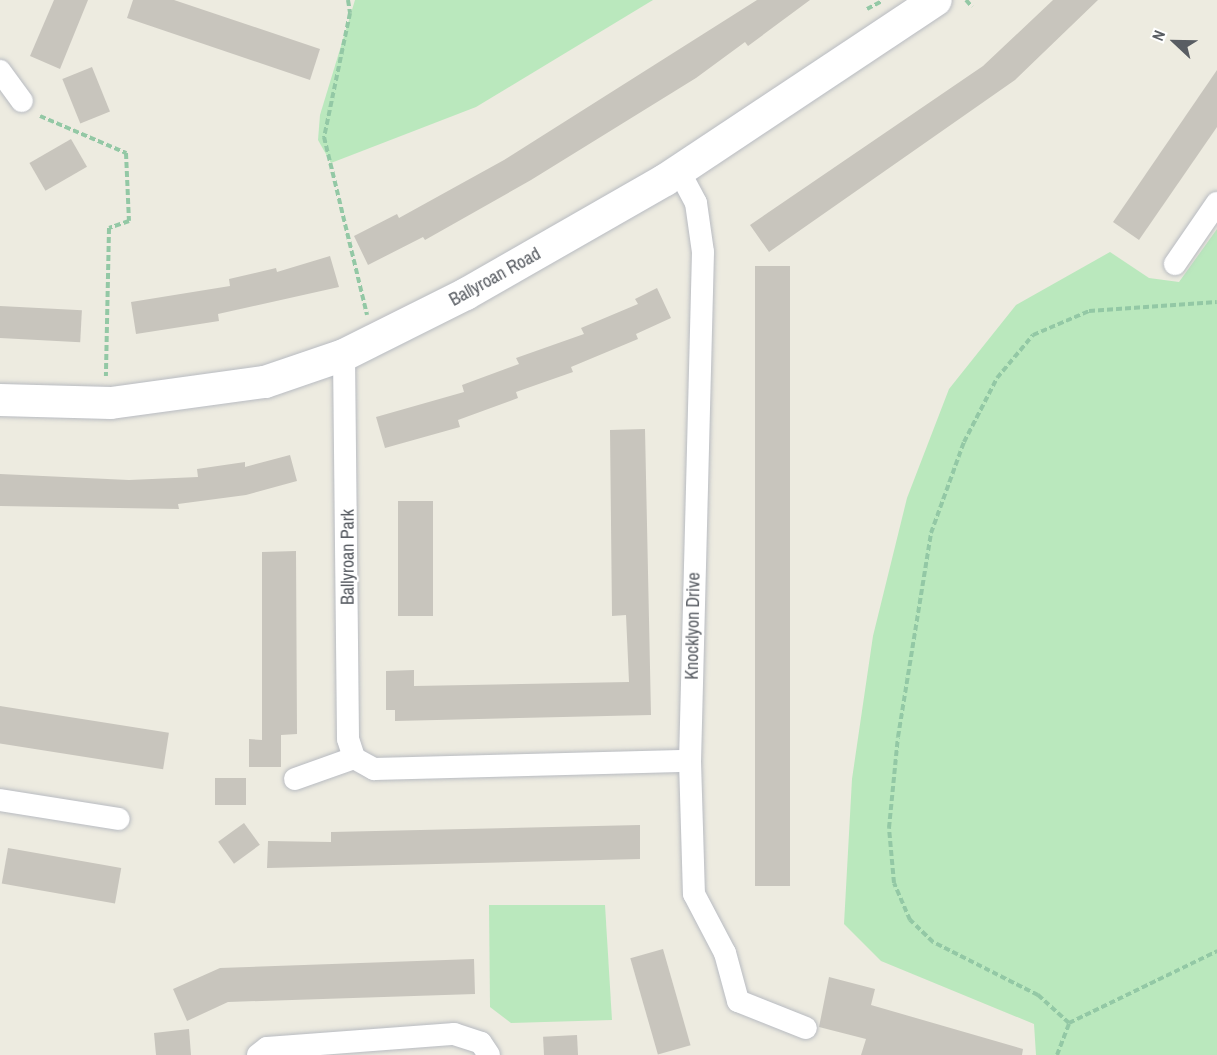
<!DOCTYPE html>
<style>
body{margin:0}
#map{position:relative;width:1217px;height:1055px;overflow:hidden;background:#edebe0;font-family:"Archivo Narrow",sans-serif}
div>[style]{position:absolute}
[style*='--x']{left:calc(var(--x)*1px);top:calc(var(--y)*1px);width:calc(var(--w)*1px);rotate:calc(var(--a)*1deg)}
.green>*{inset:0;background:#bae8bd}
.building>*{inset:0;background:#c8c5bd;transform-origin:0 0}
.path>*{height:4px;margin-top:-2px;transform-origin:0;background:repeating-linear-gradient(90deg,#93c8a5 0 6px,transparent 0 9px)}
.roads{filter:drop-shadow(0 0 2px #b8bbc1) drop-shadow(0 0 2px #b8bbc1)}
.street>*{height:22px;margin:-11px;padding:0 11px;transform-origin:11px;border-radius:11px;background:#fff}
.secondary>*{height:32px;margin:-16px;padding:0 16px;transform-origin:16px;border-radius:16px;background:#fff}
span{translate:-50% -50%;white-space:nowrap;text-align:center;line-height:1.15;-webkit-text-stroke:4.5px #fff;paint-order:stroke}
.street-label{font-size:18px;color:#595d63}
.north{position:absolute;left:1145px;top:12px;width:60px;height:60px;-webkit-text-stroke:4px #fff;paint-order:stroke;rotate:292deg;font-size:16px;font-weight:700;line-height:24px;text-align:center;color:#595d63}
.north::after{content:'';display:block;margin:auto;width:21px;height:27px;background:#595d63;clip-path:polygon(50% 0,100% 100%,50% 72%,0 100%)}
</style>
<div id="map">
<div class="green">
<i style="clip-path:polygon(355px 0,653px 0,476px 107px,331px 163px,318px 140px,320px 115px)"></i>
<i style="clip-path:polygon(1217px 229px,1217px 1055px,1036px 1055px,1034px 1024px,881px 961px,844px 924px,852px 779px,873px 636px,907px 498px,949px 389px,1016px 305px,1110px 252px,1149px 278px,1179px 282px)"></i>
<i style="clip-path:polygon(489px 905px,605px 905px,612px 1020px,511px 1023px,490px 1007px)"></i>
</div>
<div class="building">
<i style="clip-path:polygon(54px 0,88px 0,60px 69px,30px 56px)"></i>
<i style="clip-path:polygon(133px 0,174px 0,320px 49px,310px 80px,127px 18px)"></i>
<i style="clip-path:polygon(757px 0,810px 0,748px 46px,745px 42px,696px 78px,531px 180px,425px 240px,423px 237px,368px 265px,354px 236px,397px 214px,399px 218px,504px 160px)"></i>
<i style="clip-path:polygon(1053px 0,1098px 0,1015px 80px,769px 252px,750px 225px,983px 66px)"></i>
<i style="left:92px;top:67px;width:48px;height:32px;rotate:68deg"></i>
<i style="clip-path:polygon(1217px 70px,1217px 127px,1139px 240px,1113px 222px)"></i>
<i style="left:71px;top:139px;width:32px;height:48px;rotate:60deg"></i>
<i style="clip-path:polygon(330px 256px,339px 287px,218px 314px,219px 321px,136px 334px,131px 302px,230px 286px,229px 279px,276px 268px,277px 272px)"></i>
<i style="left:790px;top:266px;width:620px;height:35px;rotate:90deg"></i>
<i style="clip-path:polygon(657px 288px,671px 318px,636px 334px,638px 339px,571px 367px,573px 372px,516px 392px,518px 398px,458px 420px,460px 427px,385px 448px,376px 417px,464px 392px,462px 385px,519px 364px,516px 358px,584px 334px,581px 328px,638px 304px,635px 299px)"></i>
<i style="left:0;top:306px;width:82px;height:32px;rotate:3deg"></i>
<i style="clip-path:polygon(645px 429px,651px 715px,395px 721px,395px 710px,386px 710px,386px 671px,414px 670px,414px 686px,629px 682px,626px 615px,612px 616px,610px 430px)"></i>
<i style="clip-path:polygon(290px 455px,297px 481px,246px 495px,178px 504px,179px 509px,0 506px,0 474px,129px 480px,198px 477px,197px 469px,245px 462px,245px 467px)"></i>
<i style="left:398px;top:501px;width:35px;height:115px"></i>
<i style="clip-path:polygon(296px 551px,297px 734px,281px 735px,281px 767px,249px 767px,249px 739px,262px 740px,262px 552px)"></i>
<i style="left:0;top:706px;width:171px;height:37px;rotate:9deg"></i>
<i style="left:215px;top:778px;width:31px;height:27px"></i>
<i style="left:244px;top:823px;width:27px;height:32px;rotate:54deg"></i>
<i style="clip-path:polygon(640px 825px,640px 859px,267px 868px,268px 841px,331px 842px,331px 832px)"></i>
<i style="left:8px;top:848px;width:115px;height:36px;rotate:10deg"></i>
<i style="left:663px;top:949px;width:100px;height:34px;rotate:74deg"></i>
<i style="clip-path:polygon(474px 959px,475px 994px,228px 1002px,187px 1021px,173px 989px,220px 968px)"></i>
<i style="clip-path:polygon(829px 977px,875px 989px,871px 1005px,1023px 1049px,1022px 1055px,861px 1055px,866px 1039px,819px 1027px)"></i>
<i style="clip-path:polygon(189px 1029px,191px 1055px,156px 1055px,154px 1033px)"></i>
<i style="left:577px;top:1035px;width:20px;height:34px;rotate:87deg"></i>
</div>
<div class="path">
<i style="--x:348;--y:0;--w:13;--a:81"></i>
<i style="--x:350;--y:13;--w:127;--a:101.8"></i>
<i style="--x:324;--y:137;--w:183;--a:76.4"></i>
<i style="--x:966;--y:0;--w:9;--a:49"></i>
<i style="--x:867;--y:9;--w:17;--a:-28"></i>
<i style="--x:40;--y:116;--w:94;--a:23.3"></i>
<i style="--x:126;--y:153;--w:68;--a:87.5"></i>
<i style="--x:129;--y:221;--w:21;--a:161"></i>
<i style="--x:109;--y:228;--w:148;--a:91.2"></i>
<i style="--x:1069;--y:1023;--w:165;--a:-25.9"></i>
<i style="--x:1057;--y:1055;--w:34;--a:-69"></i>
<i style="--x:1069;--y:1023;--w:42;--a:-137.9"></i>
<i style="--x:1038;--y:995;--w:118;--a:-153.2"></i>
<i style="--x:933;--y:942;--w:32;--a:-136"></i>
<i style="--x:910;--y:920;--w:40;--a:-113.4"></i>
<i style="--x:894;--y:883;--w:55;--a:-95.2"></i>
<i style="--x:889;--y:828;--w:91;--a:-84.4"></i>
<i style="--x:898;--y:737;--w:207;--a:-80.8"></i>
<i style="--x:931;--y:533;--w:97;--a:-70.1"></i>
<i style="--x:964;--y:442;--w:72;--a:-62.7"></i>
<i style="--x:997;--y:378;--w:56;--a:-50.1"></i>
<i style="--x:1033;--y:335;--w:61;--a:-23.2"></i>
<i style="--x:1089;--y:311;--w:128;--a:-4"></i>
</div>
<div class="roads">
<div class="street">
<i style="--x:0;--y:71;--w:37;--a:54"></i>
<i style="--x:679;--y:171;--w:36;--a:62"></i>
<i style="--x:696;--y:203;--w:49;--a:81.9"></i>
<i style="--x:703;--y:252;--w:509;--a:91.46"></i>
<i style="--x:690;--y:761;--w:133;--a:88.3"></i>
<i style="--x:694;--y:894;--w:67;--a:62.3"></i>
<i style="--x:725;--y:953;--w:50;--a:74.8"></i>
<i style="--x:738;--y:1001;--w:73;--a:21.7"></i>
<i style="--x:1175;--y:264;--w:74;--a:-55.5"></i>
<i style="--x:344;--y:355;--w:384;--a:89.4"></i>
<i style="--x:348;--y:739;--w:20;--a:72"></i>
<i style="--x:354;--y:758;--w:23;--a:29"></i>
<i style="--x:374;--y:769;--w:316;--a:-1.5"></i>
<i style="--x:295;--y:779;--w:63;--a:-19.6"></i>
<i style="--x:0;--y:800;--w:120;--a:9.1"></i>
<i style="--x:258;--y:1055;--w:11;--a:-38"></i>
<i style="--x:267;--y:1048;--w:188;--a:-4.3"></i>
<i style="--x:454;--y:1034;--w:28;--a:18"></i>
<i style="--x:481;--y:1043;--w:14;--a:56"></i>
</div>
<div class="secondary">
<i style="--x:0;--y:400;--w:111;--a:1.5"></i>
<i style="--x:111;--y:403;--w:155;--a:-7.8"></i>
<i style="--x:265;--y:382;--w:83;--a:-18.9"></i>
<i style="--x:344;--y:355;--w:136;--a:-26.6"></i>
<i style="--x:466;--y:294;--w:229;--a:-29.8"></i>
<i style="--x:665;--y:180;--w:325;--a:-33.6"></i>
</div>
</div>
<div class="street-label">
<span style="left:495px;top:277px;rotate:-29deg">Ballyroan Road</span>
<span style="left:348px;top:557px;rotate:-90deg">Ballyroan Park</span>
<span style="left:693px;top:626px;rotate:-89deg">Knocklyon Drive</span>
</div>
<div class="north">N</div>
</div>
